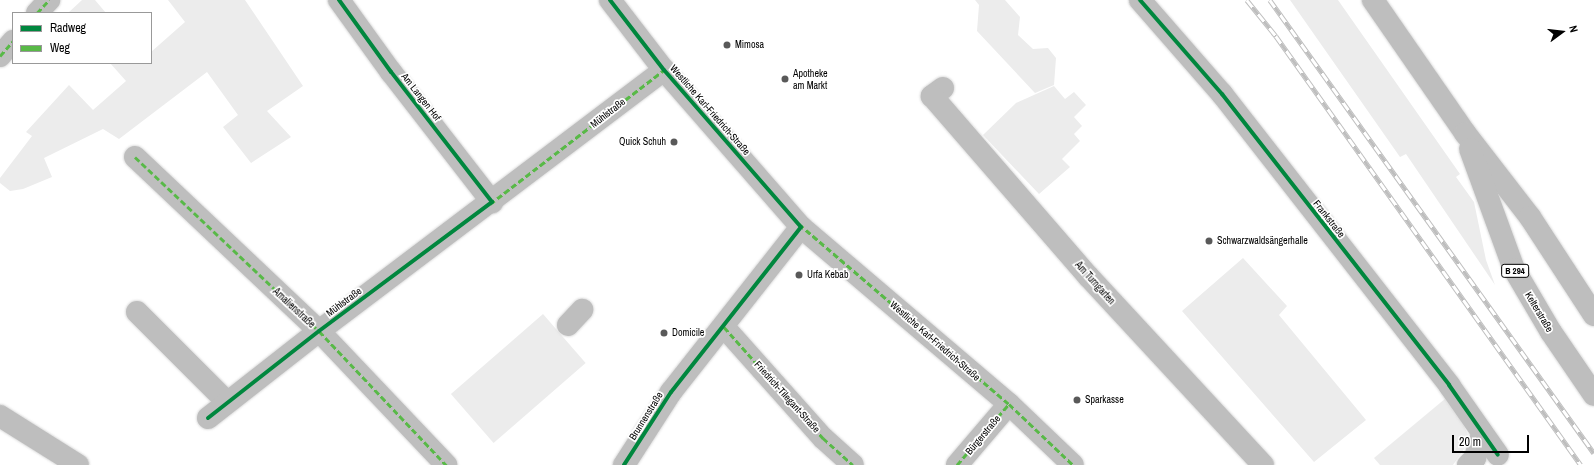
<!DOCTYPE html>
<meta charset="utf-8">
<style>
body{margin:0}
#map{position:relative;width:1594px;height:465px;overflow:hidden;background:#fff;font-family:"Archivo Narrow",sans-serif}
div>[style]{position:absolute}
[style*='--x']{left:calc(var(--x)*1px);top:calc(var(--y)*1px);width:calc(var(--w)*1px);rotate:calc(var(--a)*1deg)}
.green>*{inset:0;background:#ececec;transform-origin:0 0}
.roads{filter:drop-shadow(0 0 1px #dbdbdb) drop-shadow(0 0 1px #dbdbdb)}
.minor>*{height:22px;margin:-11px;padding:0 11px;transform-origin:11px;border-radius:11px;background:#bebebe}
.major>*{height:22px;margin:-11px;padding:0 11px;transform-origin:11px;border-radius:11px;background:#bebebe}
.rail>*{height:4.5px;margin-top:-2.25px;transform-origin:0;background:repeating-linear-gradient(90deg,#fff 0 9px,#bebebe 0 18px);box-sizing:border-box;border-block:1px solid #bebebe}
.quiet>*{height:3px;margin-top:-1.5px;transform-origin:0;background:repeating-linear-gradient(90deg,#58b947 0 6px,transparent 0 9px)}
.cycleway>*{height:4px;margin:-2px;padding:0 2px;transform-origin:2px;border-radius:2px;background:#00873e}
.dots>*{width:11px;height:11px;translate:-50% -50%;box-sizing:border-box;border:2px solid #fff;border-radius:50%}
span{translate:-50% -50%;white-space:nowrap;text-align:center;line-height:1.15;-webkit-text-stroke:3.5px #fff;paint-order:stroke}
.shield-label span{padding:1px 3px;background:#fff;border:1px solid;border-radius:3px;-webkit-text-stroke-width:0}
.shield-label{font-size:9px;color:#000;font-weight:700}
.poi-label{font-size:10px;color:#000}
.left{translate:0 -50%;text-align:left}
.right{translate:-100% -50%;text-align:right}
.street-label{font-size:10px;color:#000}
.legend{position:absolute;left:12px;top:12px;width:140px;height:52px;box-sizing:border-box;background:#fff;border:1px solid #999;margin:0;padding:5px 7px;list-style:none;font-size:12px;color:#000}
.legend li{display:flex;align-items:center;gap:8px;height:20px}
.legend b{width:20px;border:1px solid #999}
.north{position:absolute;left:1542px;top:12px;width:40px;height:40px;-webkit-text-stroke:3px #fff;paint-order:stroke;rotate:75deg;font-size:11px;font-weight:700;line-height:16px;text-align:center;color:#000}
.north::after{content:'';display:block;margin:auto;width:14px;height:18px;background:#000;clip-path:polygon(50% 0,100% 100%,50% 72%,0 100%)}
.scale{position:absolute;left:1452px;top:435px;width:77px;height:18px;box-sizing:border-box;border:2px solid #000;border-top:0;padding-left:5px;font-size:12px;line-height:14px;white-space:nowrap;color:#000;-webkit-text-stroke:3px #fff;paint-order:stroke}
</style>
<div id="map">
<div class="green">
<i style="clip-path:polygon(82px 0,95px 0,106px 13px,68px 13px)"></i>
<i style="clip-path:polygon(168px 0,245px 0,303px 86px,267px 111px,291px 137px,251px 163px,223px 127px,238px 115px,207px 72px,119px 139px,103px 129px,44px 158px,52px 177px,23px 189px,10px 191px,0 183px,0 178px,32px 136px,26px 132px,69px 85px,93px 110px,126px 81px,110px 63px,151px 63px,151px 52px,185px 22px)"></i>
<i style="clip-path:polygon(975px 0,1005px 0,1020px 17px,1018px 35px,1033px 49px,1048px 48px,1056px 58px,1054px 85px,1035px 93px,977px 31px,979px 5px)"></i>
<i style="clip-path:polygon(1290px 0,1338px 0,1460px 174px,1456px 177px,1474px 202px,1486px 260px,1495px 285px,1406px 154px,1400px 157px)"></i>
<i style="clip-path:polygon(1054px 86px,1065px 99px,1074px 92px,1086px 105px,1074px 117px,1082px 126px,1074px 134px,1080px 141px,1062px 159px,1070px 167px,1039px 194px,983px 135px,1016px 103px)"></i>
<i style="clip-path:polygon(1243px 258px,1287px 306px,1279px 315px,1366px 420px,1314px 462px,1182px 311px)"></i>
<i style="left:543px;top:314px;width:65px;height:122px;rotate:49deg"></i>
<i style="clip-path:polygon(1446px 398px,1460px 417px,1468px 435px,1464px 449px,1453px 465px,1380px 465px,1374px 458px)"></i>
</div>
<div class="roads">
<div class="minor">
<i style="--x:339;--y:0;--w:89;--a:54.2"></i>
<i style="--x:391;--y:72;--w:165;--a:52.2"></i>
<i style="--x:610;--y:0;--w:88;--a:52.4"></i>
<i style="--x:664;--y:70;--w:208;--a:48.9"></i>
<i style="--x:801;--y:227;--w:273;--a:40.4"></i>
<i style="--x:1009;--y:404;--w:88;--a:43.6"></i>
<i style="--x:1140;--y:0;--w:125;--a:48.9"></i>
<i style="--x:1222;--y:94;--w:369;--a:52"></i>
<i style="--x:1449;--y:385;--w:85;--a:55"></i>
<i style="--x:37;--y:13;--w:18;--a:-47"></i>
<i style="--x:0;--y:56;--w:20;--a:-49"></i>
<i style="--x:943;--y:88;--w:14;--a:144"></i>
<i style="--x:932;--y:96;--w:240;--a:49.1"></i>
<i style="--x:1089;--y:277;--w:256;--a:47.2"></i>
<i style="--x:135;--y:157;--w:253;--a:43.4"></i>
<i style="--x:319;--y:331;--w:185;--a:46.5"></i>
<i style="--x:137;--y:312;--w:127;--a:45"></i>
<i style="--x:568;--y:325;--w:21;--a:-47"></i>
<i style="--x:724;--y:327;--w:149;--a:48.3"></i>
<i style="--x:823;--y:438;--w:40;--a:42"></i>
<i style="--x:0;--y:416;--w:92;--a:32.1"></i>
<i style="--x:208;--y:418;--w:141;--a:-38.1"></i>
<i style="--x:319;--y:331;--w:433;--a:-37.1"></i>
<i style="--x:624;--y:465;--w:87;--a:-57.2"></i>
<i style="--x:671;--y:392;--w:210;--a:-51.8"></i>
<i style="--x:957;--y:465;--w:80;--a:-49.6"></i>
<i style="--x:1468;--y:465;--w:10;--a:-45"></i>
<i style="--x:1475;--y:458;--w:26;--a:-74"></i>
</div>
<div class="major">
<i style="--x:1373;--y:0;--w:162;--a:55.3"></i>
<i style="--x:1465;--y:133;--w:106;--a:52.3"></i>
<i style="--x:1530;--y:217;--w:117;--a:56.9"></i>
<i style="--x:1470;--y:149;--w:128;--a:69.9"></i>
<i style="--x:1514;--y:269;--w:73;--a:59.6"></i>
<i style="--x:1551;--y:332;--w:76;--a:55.7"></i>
</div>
</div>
<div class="rail">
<i style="--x:1247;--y:0;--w:46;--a:51.1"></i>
<i style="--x:1276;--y:36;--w:526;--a:54.59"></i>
<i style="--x:1270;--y:0;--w:557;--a:54.43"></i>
</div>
<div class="quiet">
<i style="--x:37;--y:13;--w:18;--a:-47"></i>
<i style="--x:0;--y:56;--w:20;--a:-49"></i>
<i style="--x:135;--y:157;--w:253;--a:43.4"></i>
<i style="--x:319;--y:331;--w:185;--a:46.5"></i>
<i style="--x:490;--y:204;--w:220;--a:-37.6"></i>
<i style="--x:799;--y:224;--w:277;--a:40.6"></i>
<i style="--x:1009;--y:404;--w:88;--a:43.6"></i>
<i style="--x:724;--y:327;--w:149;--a:48.3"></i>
<i style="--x:823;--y:438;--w:40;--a:42"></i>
<i style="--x:957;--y:465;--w:80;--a:-49.6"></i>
</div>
<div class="cycleway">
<i style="--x:610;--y:0;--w:88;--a:52.4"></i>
<i style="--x:664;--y:70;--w:208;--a:48.9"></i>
<i style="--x:801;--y:227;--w:210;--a:128.2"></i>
<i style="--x:671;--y:392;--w:87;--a:122.8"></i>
<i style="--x:1140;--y:0;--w:125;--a:48.9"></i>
<i style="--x:1222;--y:94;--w:369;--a:52"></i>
<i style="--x:1449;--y:385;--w:85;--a:55"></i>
<i style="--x:208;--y:418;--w:141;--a:-38.1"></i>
<i style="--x:319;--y:331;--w:216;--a:-36.7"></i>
<i style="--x:492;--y:202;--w:165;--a:-127.8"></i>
<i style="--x:391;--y:72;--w:89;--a:-125.8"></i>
</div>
<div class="dots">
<i style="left:727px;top:45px;background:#595959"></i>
<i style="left:785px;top:79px;background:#595959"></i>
<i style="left:674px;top:142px;background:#595959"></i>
<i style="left:1209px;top:241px;background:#595959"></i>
<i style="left:799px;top:275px;background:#595959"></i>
<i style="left:664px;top:333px;background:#595959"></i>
<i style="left:1077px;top:400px;background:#595959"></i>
</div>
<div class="shield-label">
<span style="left:1515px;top:271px">B 294</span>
</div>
<div class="poi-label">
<span class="left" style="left:735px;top:45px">Mimosa</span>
<span class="left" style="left:793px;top:79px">Apotheke<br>am Markt</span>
<span class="right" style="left:666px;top:142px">Quick Schuh</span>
<span class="left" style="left:1217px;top:241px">Schwarzwaldsängerhalle</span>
<span class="left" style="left:807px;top:275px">Urfa Kebab</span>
<span class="left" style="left:672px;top:333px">Domicile</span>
<span class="left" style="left:1085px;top:400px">Sparkasse</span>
</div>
<div class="street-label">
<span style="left:421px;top:97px;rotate:52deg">Am Langen Hof</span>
<span style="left:710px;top:110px;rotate:49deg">Westliche Karl-Friedrich-Straße</span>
<span style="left:608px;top:113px;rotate:-38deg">Mühlstraße</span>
<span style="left:1329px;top:219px;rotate:52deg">Frankstraße</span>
<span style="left:1095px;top:283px;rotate:48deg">Am Turngarten</span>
<span style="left:344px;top:302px;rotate:-37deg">Mühlstraße</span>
<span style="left:294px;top:308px;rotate:43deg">Amalienstraße</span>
<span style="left:1539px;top:312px;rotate:59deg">Kelterstraße</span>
<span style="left:935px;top:341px;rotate:41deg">Westliche Karl-Friedrich-Straße</span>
<span style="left:787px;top:397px;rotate:48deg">Friedrich-Tilegant-Straße</span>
<span style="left:646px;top:416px;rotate:-58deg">Brunnenstraße</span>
<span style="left:983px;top:435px;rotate:-50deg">Bürgerstraße</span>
</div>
<ul class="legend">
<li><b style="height:5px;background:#00873e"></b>Radweg</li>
<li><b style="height:5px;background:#58b947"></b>Weg</li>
</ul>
<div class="north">N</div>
<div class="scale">20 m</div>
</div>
